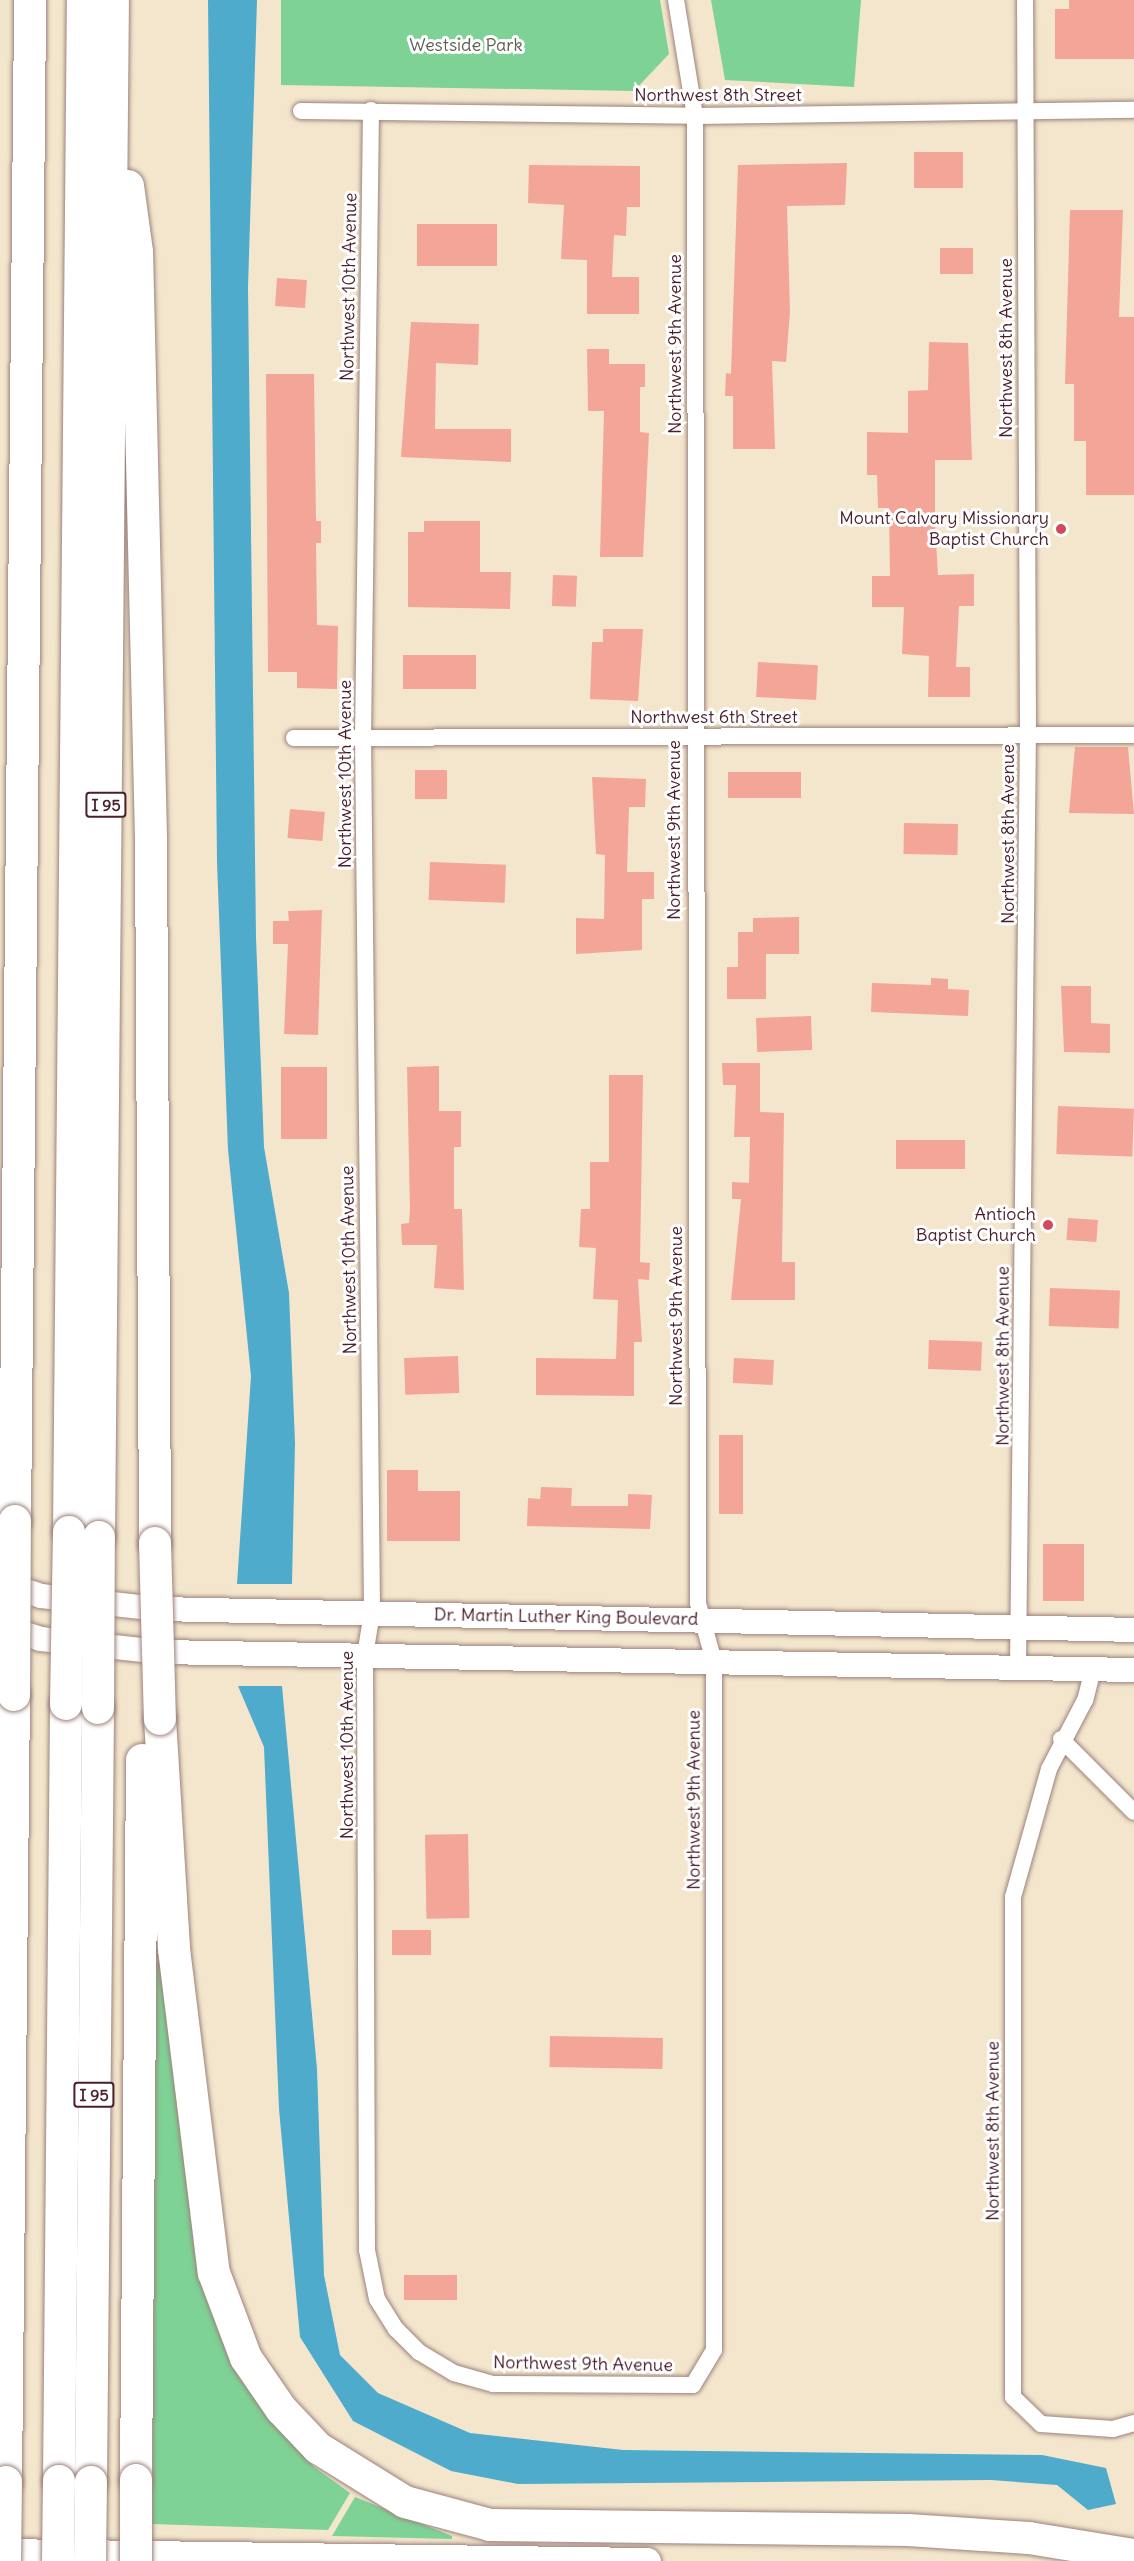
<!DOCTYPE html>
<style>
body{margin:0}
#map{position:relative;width:1134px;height:2561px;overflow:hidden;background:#f3e6cd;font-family:Delius,sans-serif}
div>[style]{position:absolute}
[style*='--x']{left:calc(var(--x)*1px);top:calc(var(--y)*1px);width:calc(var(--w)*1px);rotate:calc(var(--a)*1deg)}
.green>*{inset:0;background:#7ed295}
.water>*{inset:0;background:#4eabcc}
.building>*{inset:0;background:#f3a697;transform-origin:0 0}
.roads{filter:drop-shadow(0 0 2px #9e827c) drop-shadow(0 0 2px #9e827c)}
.minor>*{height:16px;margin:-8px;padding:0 8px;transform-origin:8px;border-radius:8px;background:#fff}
.secondary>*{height:24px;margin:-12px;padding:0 12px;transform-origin:12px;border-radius:12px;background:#fff}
.primary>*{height:27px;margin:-13.5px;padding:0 13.5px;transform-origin:13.5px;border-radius:13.5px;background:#fff}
.motorway>*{height:32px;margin:-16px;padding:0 16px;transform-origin:16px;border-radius:16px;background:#fff}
.bridges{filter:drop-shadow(0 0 2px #9e827c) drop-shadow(0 0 2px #9e827c)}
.motorway-bridge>*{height:32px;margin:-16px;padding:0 16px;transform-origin:16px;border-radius:16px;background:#fff}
.dots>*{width:16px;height:16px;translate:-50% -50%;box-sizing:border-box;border:3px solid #fff;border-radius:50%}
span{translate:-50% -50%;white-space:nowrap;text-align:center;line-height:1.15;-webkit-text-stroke:6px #fff;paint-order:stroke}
.shield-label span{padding:2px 4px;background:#fff;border:2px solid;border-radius:4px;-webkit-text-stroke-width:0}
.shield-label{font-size:16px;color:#4a1f2b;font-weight:700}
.park-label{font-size:18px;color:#5c5e50}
.street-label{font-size:18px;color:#4a1f2b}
.poi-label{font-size:18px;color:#4a1f2b}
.right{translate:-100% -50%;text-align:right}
</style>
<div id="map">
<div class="green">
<i style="clip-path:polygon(281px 0,660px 0,669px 54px,634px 91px,281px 85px)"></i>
<i style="clip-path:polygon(711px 0,861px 0,854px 87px,725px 80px)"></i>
<i style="clip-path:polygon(166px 1961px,193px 2214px,281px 2430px,314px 2467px,350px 2493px,328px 2530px,152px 2524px,156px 1962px)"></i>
<i style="clip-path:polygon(355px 2497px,452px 2536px,452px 2539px,332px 2536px)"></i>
</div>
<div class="water">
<i style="clip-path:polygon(208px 0,257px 0,248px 287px,256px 937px,264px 1147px,289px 1293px,295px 1443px,292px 1584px,237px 1584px,251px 1376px,228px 1150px,217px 862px)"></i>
<i style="clip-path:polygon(238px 1686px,282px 1686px,317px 2069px,324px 2275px,340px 2355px,378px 2393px,470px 2433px,623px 2450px,1042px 2455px,1106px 2468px,1116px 2504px,1088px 2510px,1057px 2485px,991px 2480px,518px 2484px,451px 2471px,353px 2421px,300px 2337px,279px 2109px,264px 1747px)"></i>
</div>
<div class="building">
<i style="clip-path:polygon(1069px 0,1134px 0,1134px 59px,1055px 59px,1055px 9px,1069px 9px)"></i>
<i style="left:963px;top:152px;width:36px;height:49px;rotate:90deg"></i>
<i style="clip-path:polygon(847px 163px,845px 205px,787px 206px,790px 312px,786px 362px,772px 361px,775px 449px,733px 449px,733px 396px,725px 396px,726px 373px,731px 374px,738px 165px)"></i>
<i style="clip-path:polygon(529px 165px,640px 166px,640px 207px,627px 207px,626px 236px,614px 235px,612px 277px,639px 277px,639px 314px,587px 314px,587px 260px,561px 259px,564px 205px,528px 203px)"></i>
<i style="clip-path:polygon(1070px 210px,1123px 210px,1119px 317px,1134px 317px,1134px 495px,1086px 495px,1086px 441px,1074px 441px,1074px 384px,1065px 384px)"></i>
<i style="left:417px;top:224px;width:80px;height:42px"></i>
<i style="left:973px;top:248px;width:26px;height:33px;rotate:90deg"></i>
<i style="left:277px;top:278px;width:30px;height:28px;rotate:4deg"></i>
<i style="clip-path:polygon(411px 322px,479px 324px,478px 365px,436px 363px,435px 429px,511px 429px,511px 462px,401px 457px)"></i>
<i style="clip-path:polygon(929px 342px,968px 343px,972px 460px,935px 460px,935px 523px,938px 575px,974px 574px,974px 606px,959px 606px,956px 667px,970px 667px,970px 697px,928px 697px,929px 656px,902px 654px,904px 607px,872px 607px,872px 576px,890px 576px,889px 508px,878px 508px,877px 475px,867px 475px,867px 432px,908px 433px,908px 391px,928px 390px)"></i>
<i style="clip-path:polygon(587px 349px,609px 349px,609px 364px,645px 364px,645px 387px,640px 387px,640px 432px,649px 433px,643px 557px,600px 557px,604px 411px,588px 411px)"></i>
<i style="clip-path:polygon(266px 374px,314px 374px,316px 521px,321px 521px,321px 543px,316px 543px,317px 625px,338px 626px,337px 689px,297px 688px,297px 672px,268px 672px)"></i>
<i style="clip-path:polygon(424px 521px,480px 521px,480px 572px,511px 572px,510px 609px,408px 607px,408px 532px,424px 532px)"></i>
<i style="left:553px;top:575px;width:24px;height:31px;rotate:2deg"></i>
<i style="clip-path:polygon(603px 629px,643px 629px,638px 701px,590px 699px,592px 642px,603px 642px)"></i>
<i style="left:403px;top:655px;width:73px;height:34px"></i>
<i style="left:758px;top:662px;width:60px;height:35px;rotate:3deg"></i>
<i style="clip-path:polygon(1075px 747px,1128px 747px,1134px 814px,1069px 813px)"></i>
<i style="left:415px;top:770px;width:32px;height:29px"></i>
<i style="left:728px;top:772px;width:73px;height:26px"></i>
<i style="clip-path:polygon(592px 777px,646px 779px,645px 807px,629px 807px,627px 872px,654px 872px,654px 899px,642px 899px,642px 950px,576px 954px,576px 918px,604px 919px,605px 855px,596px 854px)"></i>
<i style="left:290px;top:809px;width:35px;height:29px;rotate:5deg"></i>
<i style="left:904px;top:823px;width:54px;height:31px;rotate:1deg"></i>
<i style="left:430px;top:862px;width:76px;height:38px;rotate:2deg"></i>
<i style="clip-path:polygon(322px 910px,318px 1035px,284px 1034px,288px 944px,273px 944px,273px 921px,289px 921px,288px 911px)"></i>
<i style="clip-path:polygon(799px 917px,799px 954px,766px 954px,766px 999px,727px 999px,727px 967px,738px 967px,738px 932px,753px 932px,753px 918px)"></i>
<i style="clip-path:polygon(931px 978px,948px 979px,948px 989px,969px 990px,968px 1016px,871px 1012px,872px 983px,931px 985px)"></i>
<i style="clip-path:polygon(1061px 986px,1091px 986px,1091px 1023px,1110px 1024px,1110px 1053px,1064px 1052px)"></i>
<i style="left:811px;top:1016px;width:34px;height:55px;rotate:88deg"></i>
<i style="clip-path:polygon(722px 1063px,760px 1063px,760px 1112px,784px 1113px,782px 1262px,795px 1262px,795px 1300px,731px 1300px,741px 1199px,732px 1199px,732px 1182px,749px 1183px,750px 1137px,734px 1137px,736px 1085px,723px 1085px)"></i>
<i style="clip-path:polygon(439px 1066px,439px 1111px,461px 1111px,461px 1147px,454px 1147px,454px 1209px,462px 1209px,464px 1290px,434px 1288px,437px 1245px,402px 1245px,401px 1224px,409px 1223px,410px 1209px,407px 1067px)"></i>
<i style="left:281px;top:1067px;width:46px;height:72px"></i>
<i style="clip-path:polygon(609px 1075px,643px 1075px,640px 1262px,650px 1263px,649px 1280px,638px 1279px,642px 1342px,634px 1342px,634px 1396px,536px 1395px,536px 1358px,616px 1359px,618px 1300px,593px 1299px,596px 1248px,579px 1247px,581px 1209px,590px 1209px,590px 1162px,609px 1162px)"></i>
<i style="left:1058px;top:1106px;width:76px;height:48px;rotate:2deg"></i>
<i style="left:896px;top:1140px;width:69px;height:29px"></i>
<i style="left:1068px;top:1218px;width:30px;height:22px;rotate:4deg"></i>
<i style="left:1050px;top:1288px;width:70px;height:38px;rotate:2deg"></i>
<i style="left:929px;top:1340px;width:53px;height:29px;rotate:2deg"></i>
<i style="left:458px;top:1356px;width:37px;height:54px;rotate:88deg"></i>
<i style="left:734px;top:1358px;width:40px;height:25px;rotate:3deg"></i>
<i style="left:719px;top:1435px;width:24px;height:79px"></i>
<i style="clip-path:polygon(387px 1470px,418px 1470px,418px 1491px,460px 1491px,460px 1541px,387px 1541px)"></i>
<i style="clip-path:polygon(541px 1487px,572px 1488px,571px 1506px,628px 1506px,628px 1494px,652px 1495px,650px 1529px,527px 1526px,528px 1498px,540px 1499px)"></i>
<i style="left:1043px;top:1544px;width:41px;height:57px"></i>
<i style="left:468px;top:1834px;width:84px;height:43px;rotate:89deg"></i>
<i style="left:431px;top:1930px;width:25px;height:39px;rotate:90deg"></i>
<i style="left:550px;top:2036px;width:113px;height:31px;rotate:1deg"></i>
<i style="left:404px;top:2275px;width:53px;height:25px"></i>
</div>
<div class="roads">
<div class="minor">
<i style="--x:371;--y:110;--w:625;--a:90.73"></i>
<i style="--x:363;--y:735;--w:878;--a:89.41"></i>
<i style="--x:372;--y:1613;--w:43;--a:99.5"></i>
<i style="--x:365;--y:1655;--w:595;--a:89.81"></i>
<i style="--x:367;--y:2250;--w:50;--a:78.5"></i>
<i style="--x:377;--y:2299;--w:36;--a:58"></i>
<i style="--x:396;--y:2329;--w:33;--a:45"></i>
<i style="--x:419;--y:2352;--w:41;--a:31"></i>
<i style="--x:454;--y:2373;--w:41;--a:15.8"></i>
<i style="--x:493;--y:2384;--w:200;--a:0.3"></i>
<i style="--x:693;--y:2385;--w:41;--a:-59"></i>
<i style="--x:714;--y:2350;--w:688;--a:-90"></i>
<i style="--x:714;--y:1662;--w:61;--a:-105.2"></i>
<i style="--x:698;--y:1603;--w:1487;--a:-90.12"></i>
<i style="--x:695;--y:116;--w:118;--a:-99.3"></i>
<i style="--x:301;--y:111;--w:394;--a:0.7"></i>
<i style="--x:695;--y:116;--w:439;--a:-0.8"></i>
<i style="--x:294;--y:738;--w:840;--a:-0.2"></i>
<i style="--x:1018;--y:1668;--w:933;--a:-89.39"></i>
<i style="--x:1028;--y:735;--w:735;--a:-90.23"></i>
<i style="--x:1093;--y:1669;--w:32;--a:104"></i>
<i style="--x:1085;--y:1700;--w:78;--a:117.6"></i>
<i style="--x:1049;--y:1769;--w:133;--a:105.7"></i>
<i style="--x:1013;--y:1897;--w:500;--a:90"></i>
<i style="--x:1013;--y:2397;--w:39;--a:44"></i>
<i style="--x:1041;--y:2424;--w:72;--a:4"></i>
<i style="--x:1113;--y:2429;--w:22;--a:-16"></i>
<i style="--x:1061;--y:1739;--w:103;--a:45"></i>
</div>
<div class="secondary">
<i style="--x:0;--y:1582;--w:43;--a:18.9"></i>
<i style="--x:41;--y:1596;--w:119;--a:6.3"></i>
<i style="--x:159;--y:1609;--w:975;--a:1.23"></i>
<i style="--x:0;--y:1626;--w:43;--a:17.6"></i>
<i style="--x:41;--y:1639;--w:121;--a:6.2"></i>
<i style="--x:161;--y:1652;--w:973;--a:1.06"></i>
</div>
<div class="primary">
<i style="--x:0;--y:2552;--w:647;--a:0.8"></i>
</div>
<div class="motorway">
<i style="--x:128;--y:186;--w:67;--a:82.2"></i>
<i style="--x:137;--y:252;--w:587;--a:88.63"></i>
<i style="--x:151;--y:839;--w:704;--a:89.67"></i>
<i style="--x:15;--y:1521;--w:1521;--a:-89.43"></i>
<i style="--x:69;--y:1532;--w:1532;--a:-89.48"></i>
<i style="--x:99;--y:1537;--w:1537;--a:-89.48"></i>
<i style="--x:160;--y:1719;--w:230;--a:86.5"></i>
<i style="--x:174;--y:1949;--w:326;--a:83"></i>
<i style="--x:214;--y:2273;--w:91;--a:69.4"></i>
<i style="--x:246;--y:2358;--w:62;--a:55.5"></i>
<i style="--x:281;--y:2409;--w:54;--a:46.5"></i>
<i style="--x:318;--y:2448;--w:102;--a:31.8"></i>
<i style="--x:405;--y:2502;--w:88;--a:15.1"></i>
<i style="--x:490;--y:2525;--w:418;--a:0.7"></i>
<i style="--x:908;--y:2530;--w:121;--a:3.8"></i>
<i style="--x:1029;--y:2538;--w:106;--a:9.2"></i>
<i style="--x:136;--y:2480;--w:720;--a:-89.52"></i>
<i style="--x:59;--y:2481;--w:777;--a:-89.48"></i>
<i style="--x:6;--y:2482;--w:787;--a:-89.42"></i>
<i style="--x:91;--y:2482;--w:774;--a:-89.48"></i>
</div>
</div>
<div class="bridges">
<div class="motorway-bridge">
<i style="--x:155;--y:1543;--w:176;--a:88.4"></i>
<i style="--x:14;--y:1695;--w:174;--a:-89.7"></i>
<i style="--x:66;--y:1704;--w:172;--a:-89"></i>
<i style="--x:98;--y:1708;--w:171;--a:-89.7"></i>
<i style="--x:5;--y:2561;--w:79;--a:-89.3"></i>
<i style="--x:58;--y:2561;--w:80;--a:-89.3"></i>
<i style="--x:90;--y:2561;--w:79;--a:-89.3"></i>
<i style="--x:136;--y:2561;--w:81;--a:-90"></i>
</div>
</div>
<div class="dots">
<i style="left:1061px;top:529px;background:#d1495b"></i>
<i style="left:1048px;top:1225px;background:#d1495b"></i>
</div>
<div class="shield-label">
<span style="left:106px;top:805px">I 95</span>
<span style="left:94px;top:2095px">I 95</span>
</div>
<div class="park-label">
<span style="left:466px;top:45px">Westside Park</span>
</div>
<div class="street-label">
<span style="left:718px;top:95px">Northwest 8th Street</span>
<span style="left:349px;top:287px;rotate:-89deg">Northwest 10th Avenue</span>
<span style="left:675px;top:344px;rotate:-90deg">Northwest 9th Avenue</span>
<span style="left:1006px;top:348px;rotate:-90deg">Northwest 8th Avenue</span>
<span style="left:714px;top:717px">Northwest 6th Street</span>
<span style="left:345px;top:774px;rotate:-90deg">Northwest 10th Avenue</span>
<span style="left:674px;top:830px;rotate:-90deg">Northwest 9th Avenue</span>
<span style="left:1008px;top:834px;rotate:-90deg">Northwest 8th Avenue</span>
<span style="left:349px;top:1260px;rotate:-91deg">Northwest 10th Avenue</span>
<span style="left:676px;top:1316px;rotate:-90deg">Northwest 9th Avenue</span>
<span style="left:1003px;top:1356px;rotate:-90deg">Northwest 8th Avenue</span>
<span style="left:566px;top:1617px;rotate:1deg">Dr. Martin Luther King Boulevard</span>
<span style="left:347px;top:1745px;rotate:-90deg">Northwest 10th Avenue</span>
<span style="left:694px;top:1800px;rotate:-90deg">Northwest 9th Avenue</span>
<span style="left:993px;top:2131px;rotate:-90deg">Northwest 8th Avenue</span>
<span style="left:583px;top:2364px;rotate:1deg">Northwest 9th Avenue</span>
</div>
<div class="poi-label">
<span class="right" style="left:1049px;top:529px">Mount Calvary Missionary<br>Baptist Church</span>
<span class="right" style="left:1036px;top:1225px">Antioch<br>Baptist Church</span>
</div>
</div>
